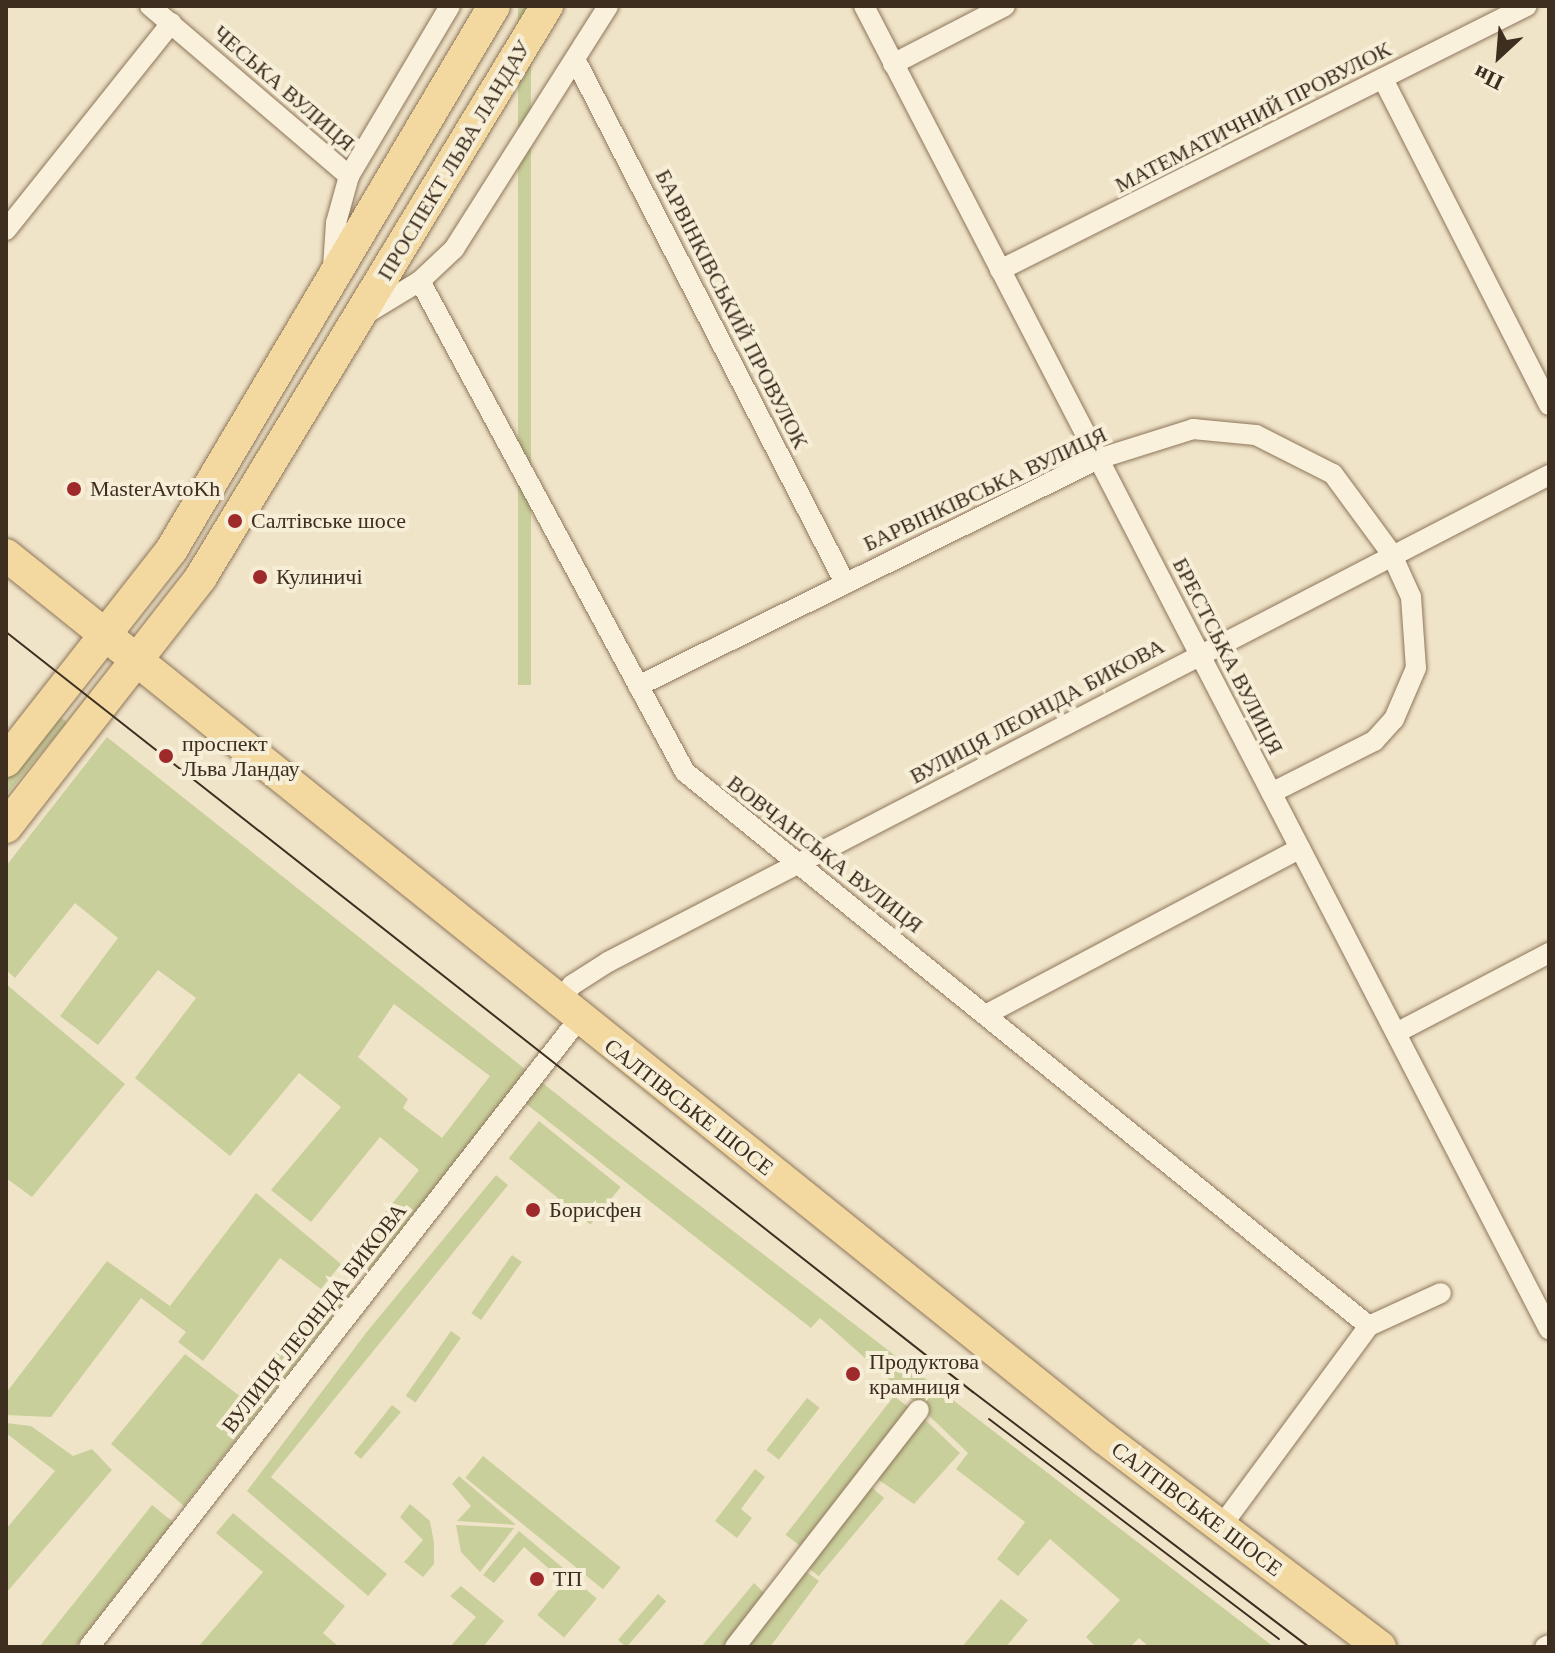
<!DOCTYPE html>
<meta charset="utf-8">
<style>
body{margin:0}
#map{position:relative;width:1555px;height:1653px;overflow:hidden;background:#f0e4c8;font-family:Georgia,serif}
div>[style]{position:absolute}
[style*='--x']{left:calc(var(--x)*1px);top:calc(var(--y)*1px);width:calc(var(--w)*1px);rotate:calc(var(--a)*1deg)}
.green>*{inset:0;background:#c9cf9b;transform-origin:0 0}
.roads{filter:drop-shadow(0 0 2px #8d765c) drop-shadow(0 0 2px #8d765c)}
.minor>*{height:20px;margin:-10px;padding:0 10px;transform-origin:10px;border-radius:10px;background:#faf1dc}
.primary>*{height:32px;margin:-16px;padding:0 16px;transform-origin:16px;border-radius:16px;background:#f3d9a0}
.tram>*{height:2px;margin:-1px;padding:0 1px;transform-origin:1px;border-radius:1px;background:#3d2e20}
.dots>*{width:22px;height:22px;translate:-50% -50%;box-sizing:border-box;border:4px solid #f7eed8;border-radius:50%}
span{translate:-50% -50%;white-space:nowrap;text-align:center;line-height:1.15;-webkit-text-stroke:8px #f7eed8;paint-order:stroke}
.street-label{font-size:22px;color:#3d2e20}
.poi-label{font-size:22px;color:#3d2e20}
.left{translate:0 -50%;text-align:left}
.frame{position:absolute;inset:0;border:8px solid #3d2e20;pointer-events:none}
.north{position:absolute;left:1459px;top:16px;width:80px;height:80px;-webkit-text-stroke:6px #f7eed8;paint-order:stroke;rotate:206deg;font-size:22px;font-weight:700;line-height:32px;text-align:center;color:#3d2e20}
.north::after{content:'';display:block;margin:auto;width:28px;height:36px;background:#3d2e20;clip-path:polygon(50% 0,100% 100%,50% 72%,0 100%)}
</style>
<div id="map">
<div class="green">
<i style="left:518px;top:6px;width:13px;height:679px"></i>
<i style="clip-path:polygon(57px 715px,67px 722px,6px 795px,6px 777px)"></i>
<i style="clip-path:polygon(evenodd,107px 737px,607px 1134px,1274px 1647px,1149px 1647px,1139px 1638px,1130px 1647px,1096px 1647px,1086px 1637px,1120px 1600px,1050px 1539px,1018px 1576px,997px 1559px,1025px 1522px,956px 1469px,968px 1453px,921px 1408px,820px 1318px,811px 1328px,511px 1092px,369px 1270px,351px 1255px,419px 1170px,380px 1137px,311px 1222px,271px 1190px,341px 1107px,299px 1073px,230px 1156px,135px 1078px,196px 998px,158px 970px,98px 1045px,60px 1016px,118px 938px,75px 903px,15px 978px,6px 970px,6px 866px,107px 737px,394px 1004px,490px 1076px,442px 1138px,403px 1108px,408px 1099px,358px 1057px,394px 1004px)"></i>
<i style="clip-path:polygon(6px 984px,125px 1084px,32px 1197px,6px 1178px)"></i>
<i style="left:539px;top:1121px;width:105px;height:48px;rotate:39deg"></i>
<i style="clip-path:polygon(496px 1175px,508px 1185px,271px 1477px,387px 1574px,368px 1596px,247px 1491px,366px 1333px)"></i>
<i style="clip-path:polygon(256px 1193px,341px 1264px,321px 1289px,280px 1258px,203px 1361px,178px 1342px,186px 1332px,141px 1298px,51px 1417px,6px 1415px,6px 1393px,107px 1261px,170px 1306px)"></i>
<i style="left:512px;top:1255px;width:12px;height:71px;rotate:35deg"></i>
<i style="clip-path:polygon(338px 1277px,354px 1289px,184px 1506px,111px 1444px,185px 1354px,241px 1397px)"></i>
<i style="left:451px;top:1331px;width:12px;height:79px;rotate:35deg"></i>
<i style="left:894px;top:1396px;width:18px;height:176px;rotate:38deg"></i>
<i style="left:807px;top:1398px;width:16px;height:66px;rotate:38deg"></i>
<i style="clip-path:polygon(392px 1405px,401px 1412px,361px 1459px,354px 1453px)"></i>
<i style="clip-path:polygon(920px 1415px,960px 1453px,914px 1504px,873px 1476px)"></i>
<i style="clip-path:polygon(6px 1423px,31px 1426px,73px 1456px,92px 1449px,112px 1470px,6px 1593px,6px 1529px,55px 1471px,6px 1433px)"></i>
<i style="left:483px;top:1456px;width:177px;height:28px;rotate:39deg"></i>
<i style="clip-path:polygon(755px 1469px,765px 1477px,741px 1509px,752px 1518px,737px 1538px,715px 1521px)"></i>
<i style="clip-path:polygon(459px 1476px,516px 1525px,457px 1521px,471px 1506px,452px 1484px)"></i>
<i style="left:865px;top:1482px;width:25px;height:102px;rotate:40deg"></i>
<i style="clip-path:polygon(410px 1504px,430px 1521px,434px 1543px,434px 1564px,423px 1577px,404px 1562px,423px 1540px,400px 1517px)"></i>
<i style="clip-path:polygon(152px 1505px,173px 1522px,75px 1647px,39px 1647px)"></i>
<i style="clip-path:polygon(233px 1513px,345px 1606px,323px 1633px,339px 1647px,198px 1647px,263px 1572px,216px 1533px)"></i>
<i style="clip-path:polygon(456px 1525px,514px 1528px,480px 1572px,461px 1552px)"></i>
<i style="clip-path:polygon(519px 1531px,569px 1573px,562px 1580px,524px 1547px,494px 1583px,483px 1575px)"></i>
<i style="clip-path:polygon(801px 1568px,819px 1581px,770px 1647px,738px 1647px)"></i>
<i style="left:570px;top:1576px;width:35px;height:51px;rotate:40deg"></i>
<i style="clip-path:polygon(754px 1583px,765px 1594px,722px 1647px,701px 1647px)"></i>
<i style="clip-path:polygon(461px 1586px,504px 1621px,483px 1647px,450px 1647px,476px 1617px,450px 1596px)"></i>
<i style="left:658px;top:1594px;width:11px;height:61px;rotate:41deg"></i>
<i style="clip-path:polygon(1001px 1599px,1028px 1620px,1006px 1647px,962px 1647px)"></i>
</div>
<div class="roads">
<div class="minor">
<i style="--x:150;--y:6;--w:262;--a:40.5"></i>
<i style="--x:864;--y:6;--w:1490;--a:62.63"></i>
<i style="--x:576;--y:61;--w:585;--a:62.73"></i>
<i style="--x:893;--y:64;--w:126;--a:-27.4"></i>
<i style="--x:1383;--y:79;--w:366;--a:63"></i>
<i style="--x:6;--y:230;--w:265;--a:-51.4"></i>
<i style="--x:333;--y:268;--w:45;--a:-86.2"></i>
<i style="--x:336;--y:223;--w:49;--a:-74.5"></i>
<i style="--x:349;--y:176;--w:198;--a:-59.3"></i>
<i style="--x:1000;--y:270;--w:589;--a:-26.61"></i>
<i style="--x:420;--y:281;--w:558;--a:61.64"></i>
<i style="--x:685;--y:772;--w:880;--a:39.01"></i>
<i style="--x:364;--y:315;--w:66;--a:-31.3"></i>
<i style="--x:420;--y:281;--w:47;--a:-43.3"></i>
<i style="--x:454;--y:249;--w:288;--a:-57.6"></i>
<i style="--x:638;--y:686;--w:513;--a:-26.27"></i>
<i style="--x:1098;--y:459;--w:100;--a:-17.5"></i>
<i style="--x:1193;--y:429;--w:63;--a:5.4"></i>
<i style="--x:1256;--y:435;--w:86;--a:26.9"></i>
<i style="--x:1333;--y:474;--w:98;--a:53.7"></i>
<i style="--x:1391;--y:553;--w:48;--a:65.6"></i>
<i style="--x:1411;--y:597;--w:71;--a:86"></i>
<i style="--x:1416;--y:668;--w:56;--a:113.3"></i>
<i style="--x:1394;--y:719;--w:30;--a:132"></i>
<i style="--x:1374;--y:741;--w:115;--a:153.2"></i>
<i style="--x:558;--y:1003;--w:23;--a:-52"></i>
<i style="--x:572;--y:985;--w:43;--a:-32.6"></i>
<i style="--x:608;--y:962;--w:1060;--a:-27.36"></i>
<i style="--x:989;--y:1013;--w:352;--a:-27.9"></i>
<i style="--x:1396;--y:1033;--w:173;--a:-27.6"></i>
<i style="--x:1220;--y:1528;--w:251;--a:-53.6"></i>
<i style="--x:1369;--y:1326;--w:79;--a:-24.6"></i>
<i style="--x:89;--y:1647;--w:795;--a:-52.05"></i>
<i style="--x:735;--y:1647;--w:300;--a:-52.2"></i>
<i style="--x:1545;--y:1647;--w:4;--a:-27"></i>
</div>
<div class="primary">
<i style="--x:6;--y:555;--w:1410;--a:38.81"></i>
<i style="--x:1105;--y:1439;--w:345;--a:37.1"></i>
<i style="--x:6;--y:761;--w:269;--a:-51.9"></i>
<i style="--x:172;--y:549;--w:631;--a:-59.33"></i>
<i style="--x:6;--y:827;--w:317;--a:-52"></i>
<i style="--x:201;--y:577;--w:668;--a:-58.79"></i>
</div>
</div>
<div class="tram">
<i style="--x:6;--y:632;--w:1230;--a:38.17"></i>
<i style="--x:973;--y:1392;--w:422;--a:37.2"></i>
<i style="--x:989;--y:1419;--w:364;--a:37.2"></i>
</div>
<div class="dots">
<i style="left:74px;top:489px;background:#9e2a2b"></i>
<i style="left:235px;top:521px;background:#9e2a2b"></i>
<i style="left:260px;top:577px;background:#9e2a2b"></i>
<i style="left:166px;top:756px;background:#9e2a2b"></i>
<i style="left:533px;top:1210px;background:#9e2a2b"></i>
<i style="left:853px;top:1374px;background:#9e2a2b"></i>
<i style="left:537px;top:1579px;background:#9e2a2b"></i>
</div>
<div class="street-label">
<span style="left:284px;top:88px;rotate:41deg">ЧЕСЬКА ВУЛИЦЯ</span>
<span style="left:1253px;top:117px;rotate:-27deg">МАТЕМАТИЧНИЙ ПРОВУЛОК</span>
<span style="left:454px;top:160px;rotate:-59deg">ПРОСПЕКТ ЛЬВА ЛАНДАУ</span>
<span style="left:732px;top:309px;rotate:63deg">БАРВІНКІВСЬКИЙ ПРОВУЛОК</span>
<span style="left:985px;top:489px;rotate:-25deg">БАРВІНКІВСЬКА ВУЛИЦЯ</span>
<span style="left:1228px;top:656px;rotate:63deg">БРЕСТСЬКА ВУЛИЦЯ</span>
<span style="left:1037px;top:711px;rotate:-28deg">ВУЛИЦЯ ЛЕОНІДА БИКОВА</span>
<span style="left:825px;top:854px;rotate:38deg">ВОВЧАНСЬКА ВУЛИЦЯ</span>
<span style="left:689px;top:1107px;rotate:38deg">САЛТІВСЬКЕ ШОСЕ</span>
<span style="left:314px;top:1318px;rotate:-52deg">ВУЛИЦЯ ЛЕОНІДА БИКОВА</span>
<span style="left:1197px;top:1509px;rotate:37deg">САЛТІВСЬКЕ ШОСЕ</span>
</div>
<div class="poi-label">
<span class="left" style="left:90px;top:489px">MasterAvtoKh</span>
<span class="left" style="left:251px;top:521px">Салтівське шосе</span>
<span class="left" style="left:276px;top:577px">Кулиничі</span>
<span class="left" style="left:182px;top:756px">проспект<br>Льва Ландау</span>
<span class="left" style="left:549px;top:1210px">Борисфен</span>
<span class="left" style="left:869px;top:1374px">Продуктова<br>крамниця</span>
<span class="left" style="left:553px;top:1579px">ТП</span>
</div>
<div class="frame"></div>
<div class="north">Пн</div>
</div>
